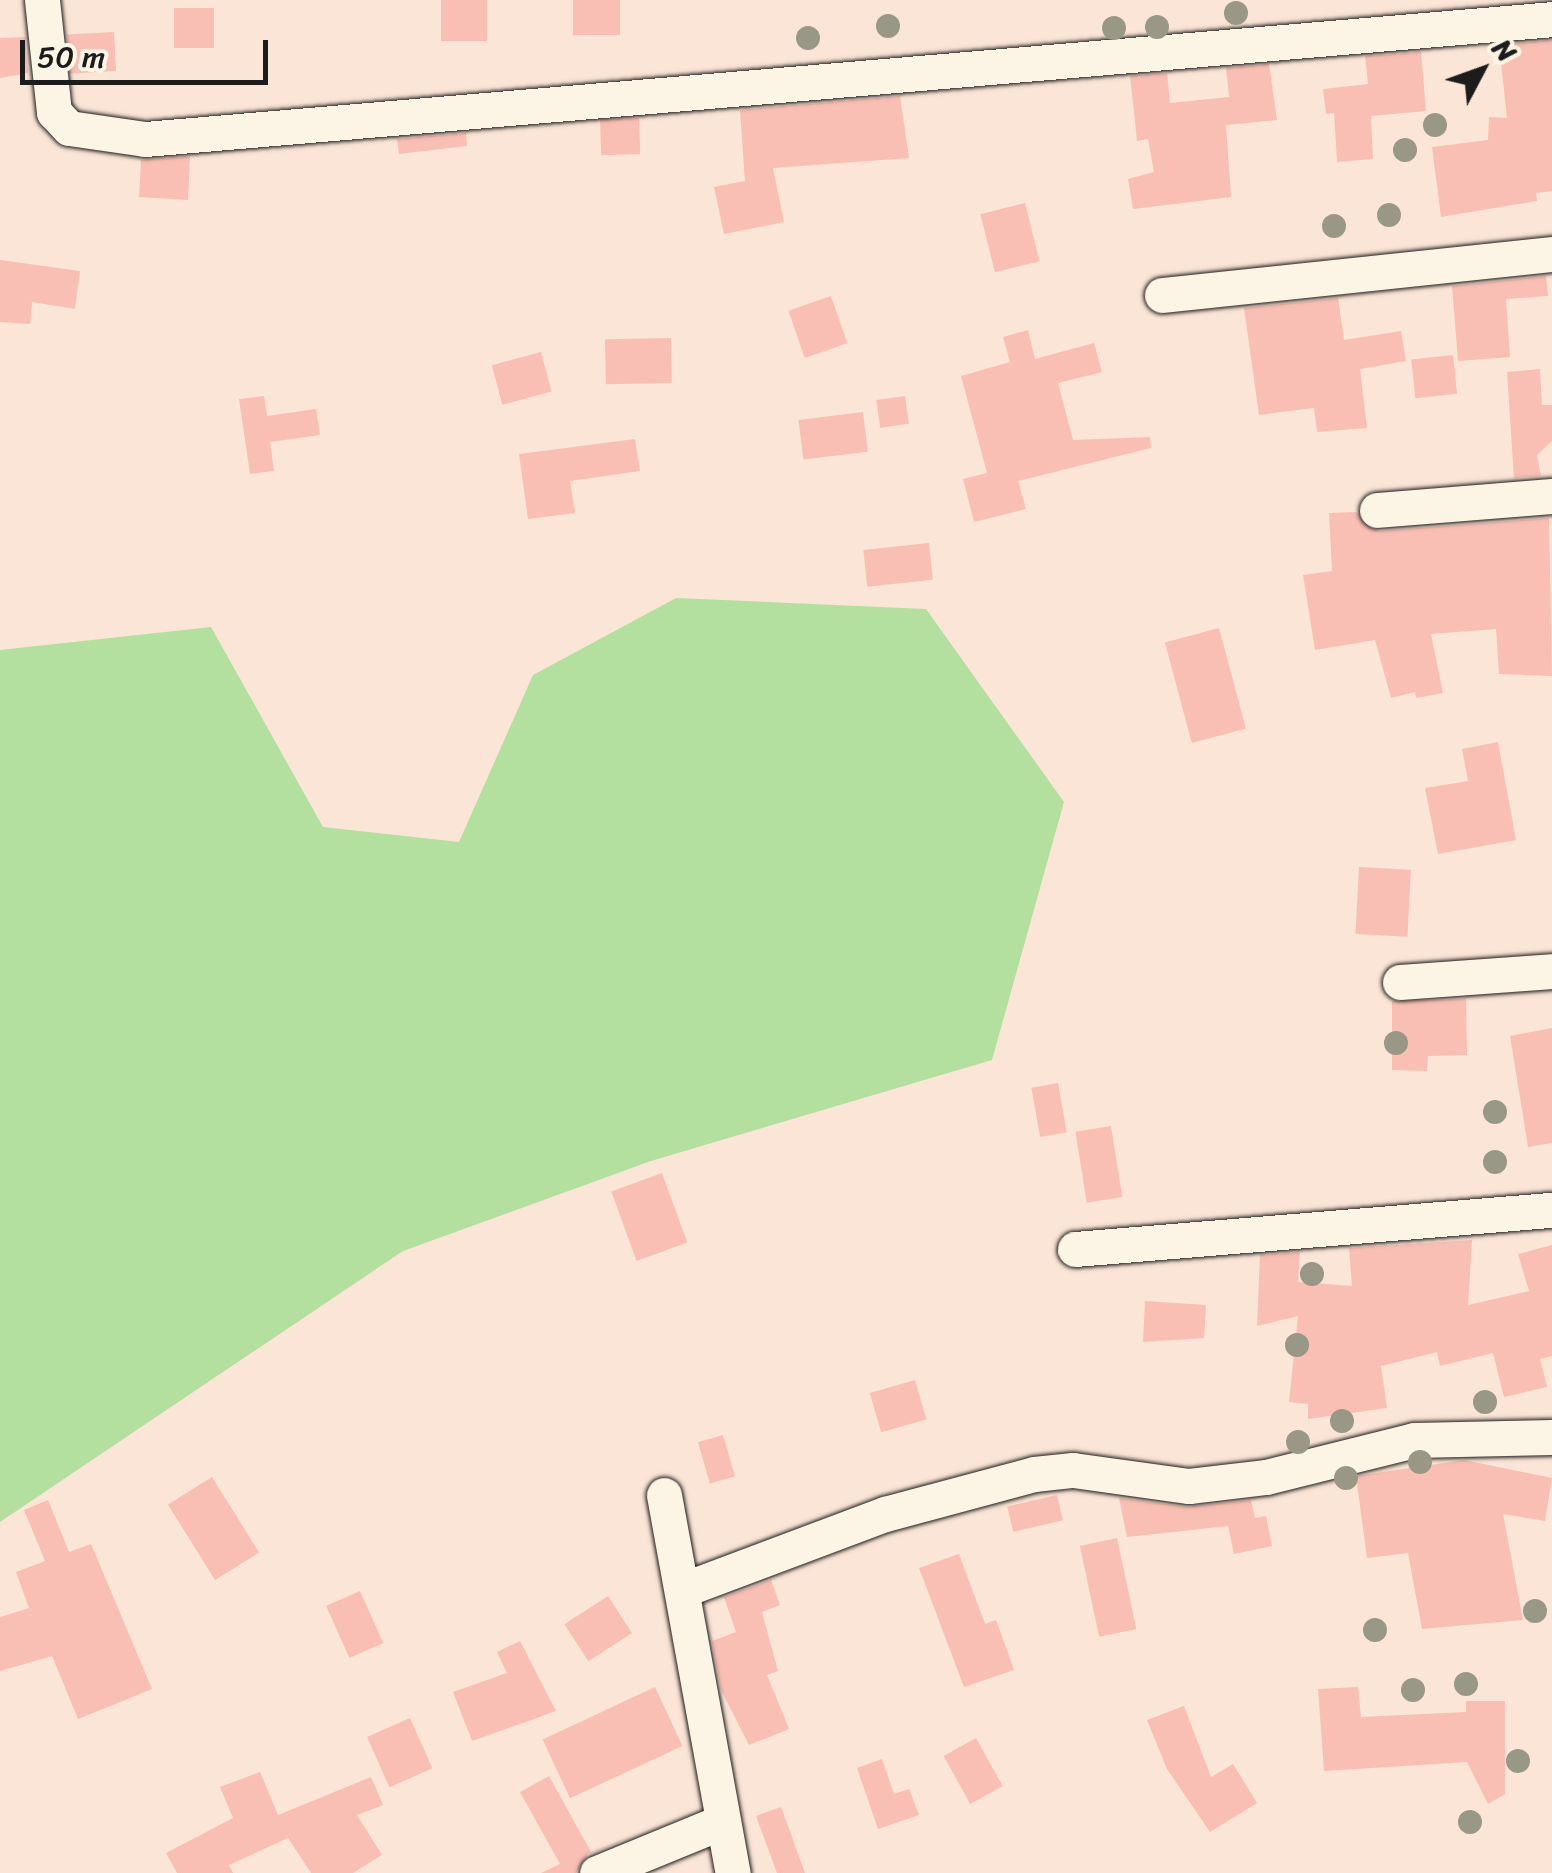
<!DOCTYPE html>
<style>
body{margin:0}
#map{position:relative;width:1552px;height:1873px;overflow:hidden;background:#fbe5d6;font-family:Sriracha,sans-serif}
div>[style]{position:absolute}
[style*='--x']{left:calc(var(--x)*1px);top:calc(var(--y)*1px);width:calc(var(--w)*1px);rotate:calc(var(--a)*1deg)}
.green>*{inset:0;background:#b3e09e}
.building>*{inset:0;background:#fabfb4;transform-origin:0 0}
.roads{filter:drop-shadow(0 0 2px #1c1c1c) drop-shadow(0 0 2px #1c1c1c)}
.minor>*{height:35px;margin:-17.5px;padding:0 17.5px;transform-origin:17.5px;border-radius:17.5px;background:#fcf5e5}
.trees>*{width:24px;height:24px;margin:-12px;border-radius:50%;background:#999785}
span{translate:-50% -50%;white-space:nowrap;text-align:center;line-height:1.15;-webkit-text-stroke:10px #fcf5e5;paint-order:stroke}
.north{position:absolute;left:1432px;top:20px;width:100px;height:100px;-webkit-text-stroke:8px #fcf5e5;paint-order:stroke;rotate:49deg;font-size:28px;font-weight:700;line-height:40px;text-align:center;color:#1c1c1c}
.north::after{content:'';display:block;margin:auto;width:35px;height:45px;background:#1c1c1c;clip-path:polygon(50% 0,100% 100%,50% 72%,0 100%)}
.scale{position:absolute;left:20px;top:40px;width:248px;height:45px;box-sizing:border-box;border:5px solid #1c1c1c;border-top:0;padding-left:12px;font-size:30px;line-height:35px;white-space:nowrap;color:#1c1c1c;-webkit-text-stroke:8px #fcf5e5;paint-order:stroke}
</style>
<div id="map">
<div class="green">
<i style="clip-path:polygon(676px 598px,926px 609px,1064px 802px,992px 1060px,651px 1161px,403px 1251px,0 1522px,0 650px,211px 627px,323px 827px,459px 842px,533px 675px)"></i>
</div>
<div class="building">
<i style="left:441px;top:0;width:46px;height:41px"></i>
<i style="left:573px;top:0;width:47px;height:35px"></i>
<i style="left:174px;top:8px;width:40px;height:40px"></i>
<i style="left:114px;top:32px;width:39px;height:47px;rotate:87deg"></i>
<i style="clip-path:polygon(25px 37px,28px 73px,0 78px,0 38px)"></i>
<i style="clip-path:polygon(1552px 40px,1552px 191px,1536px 193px,1537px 201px,1441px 217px,1432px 147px,1488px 140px,1489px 117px,1507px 118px,1499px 45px)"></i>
<i style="clip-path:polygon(1421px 52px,1426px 111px,1371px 116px,1373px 159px,1337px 162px,1334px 113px,1326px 114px,1323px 89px,1368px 84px,1365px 56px)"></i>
<i style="clip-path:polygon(1269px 64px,1277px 120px,1226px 125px,1231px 197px,1133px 209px,1128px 179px,1154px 172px,1148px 139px,1137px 141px,1130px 76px,1167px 73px,1170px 103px,1229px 97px,1226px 68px)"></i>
<i style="clip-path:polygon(900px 96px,909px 158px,773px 168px,784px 222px,724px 234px,714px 187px,745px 181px,740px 110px)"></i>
<i style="left:639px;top:118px;width:36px;height:39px;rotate:88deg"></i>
<i style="clip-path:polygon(466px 133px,467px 146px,399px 154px,397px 139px)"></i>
<i style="clip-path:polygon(190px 156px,188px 200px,139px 197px,141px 160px)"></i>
<i style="left:1025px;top:203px;width:60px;height:46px;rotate:76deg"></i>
<i style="clip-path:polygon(0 260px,80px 271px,75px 309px,32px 302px,30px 324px,0 322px)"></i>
<i style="clip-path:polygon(1546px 276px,1548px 296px,1506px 299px,1510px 357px,1458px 361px,1452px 286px)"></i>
<i style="left:831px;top:296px;width:50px;height:45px;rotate:71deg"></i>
<i style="clip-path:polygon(1338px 298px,1344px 340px,1401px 331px,1406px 361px,1360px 369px,1367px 428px,1317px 432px,1314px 408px,1259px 415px,1244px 308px)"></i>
<i style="clip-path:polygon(1028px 330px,1035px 359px,1094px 343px,1102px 372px,1058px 383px,1073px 440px,1150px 437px,1151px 448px,1018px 481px,1026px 509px,974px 522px,963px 479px,987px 473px,961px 376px,1010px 362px,1003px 337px)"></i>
<i style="left:671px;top:338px;width:45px;height:66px;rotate:89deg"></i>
<i style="left:541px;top:352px;width:41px;height:51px;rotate:75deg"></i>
<i style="left:1453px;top:355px;width:39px;height:42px;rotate:84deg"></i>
<i style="clip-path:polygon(1540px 369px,1542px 405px,1552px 405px,1552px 441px,1537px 455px,1541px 476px,1514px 478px,1507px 372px)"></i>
<i style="clip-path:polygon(264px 396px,267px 416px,316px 409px,320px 435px,270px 442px,274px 471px,250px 474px,239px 399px)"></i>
<i style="left:905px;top:396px;width:28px;height:29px;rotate:82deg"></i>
<i style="left:863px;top:412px;width:40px;height:65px;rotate:83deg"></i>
<i style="clip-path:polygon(635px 439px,640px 471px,570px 481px,575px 513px,528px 519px,519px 454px)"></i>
<i style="clip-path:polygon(1356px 512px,1379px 531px,1549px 518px,1552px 676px,1499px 674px,1496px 629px,1431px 634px,1443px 693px,1416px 698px,1415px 692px,1391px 698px,1375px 640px,1315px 650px,1303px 575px,1332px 571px,1329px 513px)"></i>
<i style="left:929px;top:543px;width:37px;height:66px;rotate:84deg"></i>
<i style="left:1219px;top:628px;width:104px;height:56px;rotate:75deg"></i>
<i style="clip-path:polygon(1498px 742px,1516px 840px,1438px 854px,1425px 788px,1468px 781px,1462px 749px)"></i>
<i style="left:1359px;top:867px;width:52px;height:67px;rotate:3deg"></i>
<i style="clip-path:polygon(1466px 999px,1467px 1055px,1428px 1056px,1427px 1071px,1392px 1070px,1392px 1001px)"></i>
<i style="clip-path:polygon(1552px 1028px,1552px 1143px,1528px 1147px,1510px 1036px)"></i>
<i style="left:1058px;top:1083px;width:50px;height:27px;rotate:80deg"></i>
<i style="left:1111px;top:1126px;width:72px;height:36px;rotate:81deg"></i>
<i style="left:662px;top:1173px;width:74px;height:54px;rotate:70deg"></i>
<i style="clip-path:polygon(1472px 1240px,1468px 1305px,1529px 1291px,1518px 1254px,1552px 1245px,1552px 1356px,1540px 1359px,1547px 1387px,1504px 1397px,1493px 1353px,1440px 1366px,1437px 1352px,1381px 1366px,1387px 1408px,1308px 1419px,1308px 1404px,1289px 1402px,1298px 1316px,1257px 1326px,1260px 1255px,1300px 1252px,1298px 1282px,1352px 1286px,1349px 1248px)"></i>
<i style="clip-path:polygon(1145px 1301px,1206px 1305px,1204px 1338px,1143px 1342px)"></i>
<i style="left:915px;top:1380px;width:41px;height:47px;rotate:74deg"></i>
<i style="left:723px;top:1435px;width:43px;height:26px;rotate:74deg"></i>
<i style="clip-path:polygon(1464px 1460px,1552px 1478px,1545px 1521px,1503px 1514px,1523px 1620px,1422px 1629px,1408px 1553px,1367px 1558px,1356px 1476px)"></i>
<i style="left:212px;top:1477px;width:89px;height:52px;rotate:58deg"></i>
<i style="left:1057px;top:1495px;width:26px;height:51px;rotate:77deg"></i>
<i style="clip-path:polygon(1119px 1498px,1187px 1507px,1251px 1500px,1255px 1518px,1266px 1516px,1272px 1546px,1234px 1554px,1228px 1526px,1127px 1537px)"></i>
<i style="clip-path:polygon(48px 1500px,69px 1552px,91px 1544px,152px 1689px,78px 1719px,52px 1656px,0 1671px,0 1617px,29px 1608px,16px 1572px,45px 1561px,24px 1510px)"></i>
<i style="left:1117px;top:1538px;width:93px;height:38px;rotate:78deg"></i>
<i style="clip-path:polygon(959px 1554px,985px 1624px,996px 1620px,1014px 1670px,964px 1687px,919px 1568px)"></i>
<i style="clip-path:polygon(771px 1580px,780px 1605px,762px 1612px,778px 1671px,767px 1675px,789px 1729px,749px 1745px,721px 1690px,712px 1641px,736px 1632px,724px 1597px)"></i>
<i style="left:360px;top:1591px;width:57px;height:37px;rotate:66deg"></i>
<i style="left:608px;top:1596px;width:44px;height:52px;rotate:57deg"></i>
<i style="clip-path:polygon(520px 1641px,556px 1711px,472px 1741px,453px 1692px,507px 1673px,497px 1652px)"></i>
<i style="left:655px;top:1687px;width:65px;height:124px;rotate:65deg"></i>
<i style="clip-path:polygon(1358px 1687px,1361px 1717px,1466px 1712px,1466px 1701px,1505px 1701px,1505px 1794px,1488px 1804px,1467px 1762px,1324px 1771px,1318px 1689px)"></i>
<i style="clip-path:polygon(1184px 1706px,1211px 1777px,1233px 1764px,1257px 1803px,1210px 1832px,1167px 1769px,1147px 1720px)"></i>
<i style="left:410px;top:1718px;width:55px;height:47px;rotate:66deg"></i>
<i style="left:976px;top:1738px;width:55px;height:37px;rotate:61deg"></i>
<i style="clip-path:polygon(882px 1759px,894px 1794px,909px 1789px,919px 1815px,878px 1829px,857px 1768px)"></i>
<i style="clip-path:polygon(260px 1772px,278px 1815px,371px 1777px,383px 1805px,357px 1815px,382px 1855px,353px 1873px,311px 1873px,288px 1838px,229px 1865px,233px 1873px,177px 1873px,166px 1853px,233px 1818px,220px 1787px)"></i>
<i style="clip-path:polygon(549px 1776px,591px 1852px,634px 1835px,588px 1854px,576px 1873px,541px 1873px,560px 1864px,520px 1792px)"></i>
<i style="clip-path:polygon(781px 1807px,805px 1873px,777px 1873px,756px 1816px)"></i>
</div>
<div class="roads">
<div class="minor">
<i style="--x:42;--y:0;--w:113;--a:83.9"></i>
<i style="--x:54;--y:112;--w:22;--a:47"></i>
<i style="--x:69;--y:128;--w:77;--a:8.2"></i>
<i style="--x:145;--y:139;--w:1412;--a:-4.87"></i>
<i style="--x:1162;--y:295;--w:392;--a:-6"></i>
<i style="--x:1377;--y:510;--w:176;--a:-4.6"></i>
<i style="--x:1400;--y:982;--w:152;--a:-4.1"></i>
<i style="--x:1075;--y:1249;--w:479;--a:-4.7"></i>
<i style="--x:664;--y:1495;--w:384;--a:79.7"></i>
<i style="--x:685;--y:1589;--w:214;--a:-20.6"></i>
<i style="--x:885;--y:1514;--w:154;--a:-15"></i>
<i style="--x:1034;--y:1474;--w:39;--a:-6"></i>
<i style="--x:1073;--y:1470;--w:117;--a:7.9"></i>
<i style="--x:1189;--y:1486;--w:78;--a:-6.7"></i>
<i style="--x:1266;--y:1477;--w:153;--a:-14"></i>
<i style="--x:1414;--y:1440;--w:138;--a:-1.2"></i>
<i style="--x:597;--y:1873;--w:132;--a:-22.3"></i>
</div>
</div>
<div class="trees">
<i style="left:1236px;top:13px"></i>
<i style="left:888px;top:26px"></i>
<i style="left:1157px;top:27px"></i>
<i style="left:1114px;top:28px"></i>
<i style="left:808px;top:38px"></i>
<i style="left:1435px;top:125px"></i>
<i style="left:1405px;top:150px"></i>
<i style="left:1389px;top:215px"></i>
<i style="left:1334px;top:226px"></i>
<i style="left:1396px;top:1043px"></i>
<i style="left:1495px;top:1112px"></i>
<i style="left:1495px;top:1162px"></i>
<i style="left:1312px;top:1274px"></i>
<i style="left:1297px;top:1345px"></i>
<i style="left:1485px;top:1402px"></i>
<i style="left:1342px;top:1421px"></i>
<i style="left:1298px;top:1442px"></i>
<i style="left:1420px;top:1462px"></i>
<i style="left:1346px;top:1478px"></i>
<i style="left:1535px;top:1611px"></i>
<i style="left:1375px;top:1630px"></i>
<i style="left:1466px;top:1684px"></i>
<i style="left:1413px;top:1690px"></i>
<i style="left:1518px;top:1761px"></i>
<i style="left:1470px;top:1822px"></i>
</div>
<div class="north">N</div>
<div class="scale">50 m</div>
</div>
